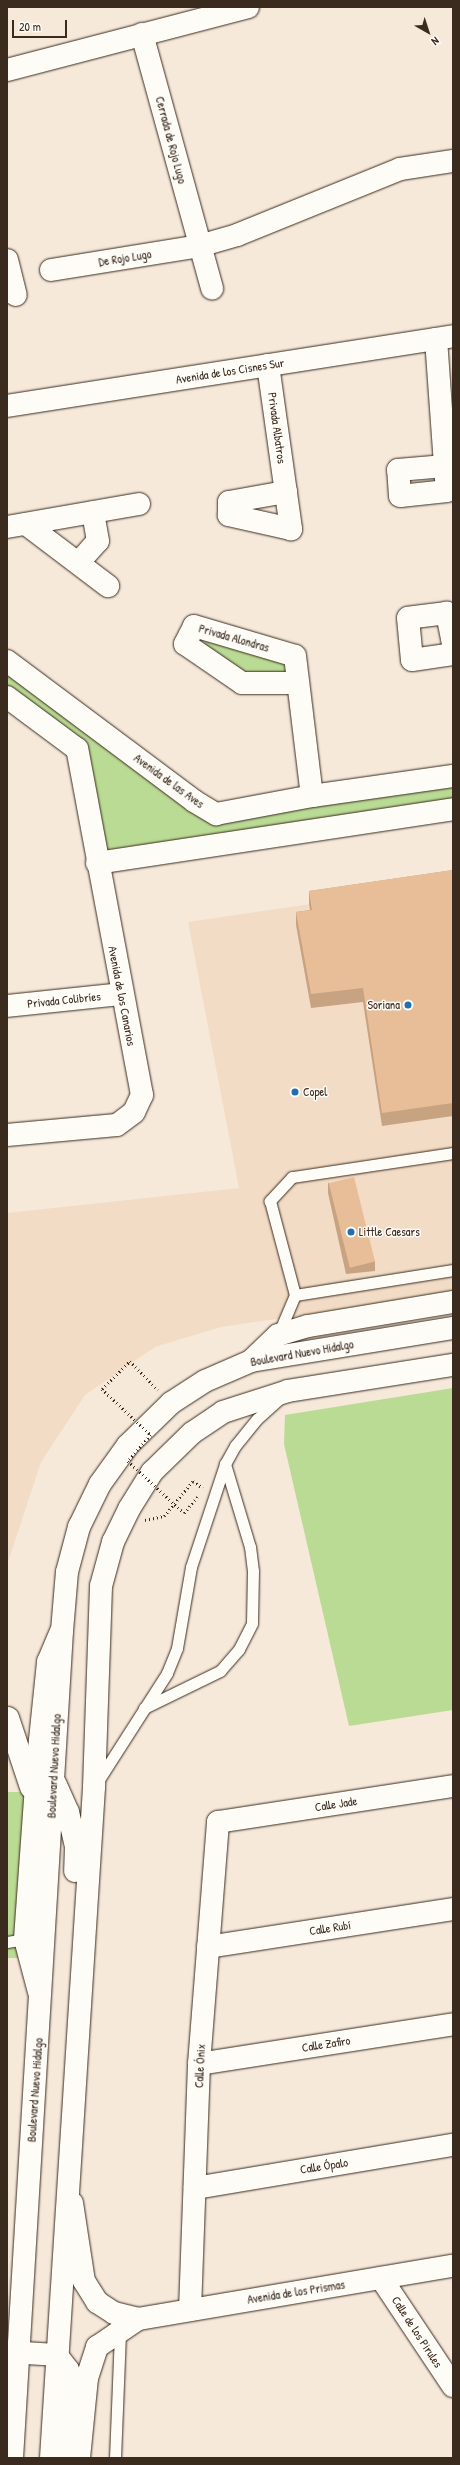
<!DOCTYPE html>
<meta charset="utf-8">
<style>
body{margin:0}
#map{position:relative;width:460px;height:2465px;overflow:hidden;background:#f6e9da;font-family:"Patrick Hand",sans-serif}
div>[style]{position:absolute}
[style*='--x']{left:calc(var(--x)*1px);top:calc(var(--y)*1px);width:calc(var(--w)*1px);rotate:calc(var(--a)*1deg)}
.built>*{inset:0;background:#f2dcc6}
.green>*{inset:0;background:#badb94;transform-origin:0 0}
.path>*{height:2.5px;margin-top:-1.25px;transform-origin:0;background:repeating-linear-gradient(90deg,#3b2a1e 0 1px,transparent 0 4px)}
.roads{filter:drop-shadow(0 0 1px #3b2a1e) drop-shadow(0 0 1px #3b2a1e)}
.lane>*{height:11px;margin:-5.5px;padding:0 5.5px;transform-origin:5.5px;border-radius:5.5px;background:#fdfcf7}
.street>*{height:22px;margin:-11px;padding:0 11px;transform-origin:11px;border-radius:11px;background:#fdfcf7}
.secondary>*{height:22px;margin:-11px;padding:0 11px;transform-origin:11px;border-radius:11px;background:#fdfcf7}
.primary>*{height:22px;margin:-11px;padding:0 11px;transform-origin:11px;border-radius:11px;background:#fdfcf7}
.path-bridge>*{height:2.5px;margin-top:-1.25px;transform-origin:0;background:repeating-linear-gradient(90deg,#3b2a1e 0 1px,transparent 0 4px)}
.wall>*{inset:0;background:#c7a382}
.building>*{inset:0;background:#e7be97;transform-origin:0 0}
.dots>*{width:11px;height:11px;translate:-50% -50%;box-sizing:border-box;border:2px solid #fdfcf7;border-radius:50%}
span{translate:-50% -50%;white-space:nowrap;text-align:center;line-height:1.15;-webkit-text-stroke:3px #fdfcf7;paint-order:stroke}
.street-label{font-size:12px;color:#3b2a1e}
.poi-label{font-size:12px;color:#3b2a1e}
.right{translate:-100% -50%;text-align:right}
.left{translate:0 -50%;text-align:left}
.frame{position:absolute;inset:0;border:8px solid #3b2a1e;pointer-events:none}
.north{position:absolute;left:408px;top:12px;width:40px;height:40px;-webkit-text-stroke:3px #fdfcf7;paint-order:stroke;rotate:141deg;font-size:11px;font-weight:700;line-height:16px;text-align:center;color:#3b2a1e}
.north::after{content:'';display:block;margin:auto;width:14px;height:18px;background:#3b2a1e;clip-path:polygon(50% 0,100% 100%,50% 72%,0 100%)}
.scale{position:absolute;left:12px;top:20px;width:55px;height:18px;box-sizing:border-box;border:2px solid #3b2a1e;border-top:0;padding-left:5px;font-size:12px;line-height:14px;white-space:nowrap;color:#3b2a1e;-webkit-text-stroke:3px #fdfcf7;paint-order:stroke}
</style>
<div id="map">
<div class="built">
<i style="clip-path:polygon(453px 883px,453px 1293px,221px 1327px,155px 1347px,85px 1395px,41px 1462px,7px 1565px,7px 1213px,239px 1188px,188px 922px)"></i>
</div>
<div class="green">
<i style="clip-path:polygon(206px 640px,290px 662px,290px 676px,243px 677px,201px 652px)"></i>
<i style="clip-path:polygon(7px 672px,211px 816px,453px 781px,453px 803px,103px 855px,82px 749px,7px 692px)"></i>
<i style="clip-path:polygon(453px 1388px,453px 1710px,349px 1726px,284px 1444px,285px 1415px)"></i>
<i style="left:43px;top:1792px;width:166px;height:36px;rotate:90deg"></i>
</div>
<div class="path">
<i style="--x:102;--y:1389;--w:40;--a:-45"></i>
<i style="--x:130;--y:1361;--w:40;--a:46"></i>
<i style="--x:184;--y:1513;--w:21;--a:-51"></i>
<i style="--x:145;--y:1520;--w:19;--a:-12"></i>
<i style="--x:164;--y:1516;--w:45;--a:-50.4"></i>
<i style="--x:193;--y:1481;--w:12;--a:35"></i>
</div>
<div class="roads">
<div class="lane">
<i style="--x:453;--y:1153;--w:163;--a:171.5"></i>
<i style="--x:292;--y:1177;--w:33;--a:133"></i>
<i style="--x:270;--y:1201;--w:97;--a:75.1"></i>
<i style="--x:295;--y:1295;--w:160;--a:-9"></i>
<i style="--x:278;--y:1335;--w:43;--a:-67"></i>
<i style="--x:144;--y:1708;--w:85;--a:-26"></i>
<i style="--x:220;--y:1671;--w:29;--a:-49"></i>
<i style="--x:239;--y:1649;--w:29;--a:-63"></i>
<i style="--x:252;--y:1623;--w:52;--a:-88.9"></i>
<i style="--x:253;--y:1571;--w:24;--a:-97"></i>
<i style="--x:250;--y:1547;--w:87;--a:-106.8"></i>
<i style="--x:98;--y:1781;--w:128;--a:-57.4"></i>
<i style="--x:167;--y:1673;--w:27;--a:-68"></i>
<i style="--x:177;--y:1648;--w:82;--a:-80.2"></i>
<i style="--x:191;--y:1567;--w:108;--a:-71.7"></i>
<i style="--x:225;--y:1464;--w:21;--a:-61"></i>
<i style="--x:235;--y:1446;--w:35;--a:-51"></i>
<i style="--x:257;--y:1419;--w:31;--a:-42"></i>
<i style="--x:7;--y:1942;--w:18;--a:-9"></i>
<i style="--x:115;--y:2458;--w:127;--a:-87.7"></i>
</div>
<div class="street">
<i style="--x:142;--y:34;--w:264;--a:74.6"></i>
<i style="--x:7;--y:70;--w:249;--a:-14.6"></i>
<i style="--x:7;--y:260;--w:36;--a:76"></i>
<i style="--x:51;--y:270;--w:150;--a:-9.2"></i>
<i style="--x:199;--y:246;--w:40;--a:-16"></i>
<i style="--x:237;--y:235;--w:176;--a:-22"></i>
<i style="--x:400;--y:169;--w:54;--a:-8.6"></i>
<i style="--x:436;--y:339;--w:152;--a:85.9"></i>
<i style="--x:447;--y:491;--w:47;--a:173.9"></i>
<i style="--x:400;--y:496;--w:26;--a:-94"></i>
<i style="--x:398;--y:470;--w:47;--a:-4.9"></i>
<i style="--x:268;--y:365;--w:166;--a:82"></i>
<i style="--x:291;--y:529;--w:64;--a:-167.3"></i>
<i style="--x:229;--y:515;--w:13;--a:-90"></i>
<i style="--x:229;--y:502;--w:58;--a:-10"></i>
<i style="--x:7;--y:406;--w:451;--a:-8.9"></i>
<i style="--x:26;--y:524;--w:103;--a:37.1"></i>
<i style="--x:7;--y:527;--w:134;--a:-9.9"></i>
<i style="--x:79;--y:562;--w:28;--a:-48"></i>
<i style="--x:98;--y:541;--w:29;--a:-100"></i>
<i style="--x:453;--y:644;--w:32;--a:-101"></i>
<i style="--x:447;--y:613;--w:39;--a:173"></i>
<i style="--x:408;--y:618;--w:42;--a:84.6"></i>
<i style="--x:412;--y:660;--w:41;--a:-8.3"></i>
<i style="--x:7;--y:661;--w:234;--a:36.8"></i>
<i style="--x:194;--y:801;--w:26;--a:31"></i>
<i style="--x:216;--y:814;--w:98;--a:-10.6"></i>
<i style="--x:312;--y:796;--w:142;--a:-8.1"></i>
<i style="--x:297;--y:683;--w:55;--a:180"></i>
<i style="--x:242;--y:683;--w:69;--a:-145.6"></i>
<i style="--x:185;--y:644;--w:20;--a:-63"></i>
<i style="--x:194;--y:626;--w:105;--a:16.5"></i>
<i style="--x:295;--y:656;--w:141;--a:83.1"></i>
<i style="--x:7;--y:697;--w:87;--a:36.6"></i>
<i style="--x:97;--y:863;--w:360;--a:-8.6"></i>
<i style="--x:7;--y:1006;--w:115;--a:-6"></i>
<i style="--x:7;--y:1135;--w:110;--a:-5.2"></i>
<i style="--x:117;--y:1125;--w:21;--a:-37"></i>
<i style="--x:134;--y:1112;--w:19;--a:-65"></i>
<i style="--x:142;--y:1095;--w:352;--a:-100.6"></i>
<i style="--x:251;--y:1361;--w:37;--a:-44"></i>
<i style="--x:278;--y:1335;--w:31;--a:-17"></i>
<i style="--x:308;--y:1326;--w:147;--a:-9.4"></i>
<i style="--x:208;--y:1947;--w:248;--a:-8.8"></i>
<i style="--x:199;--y:2064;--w:257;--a:-8.9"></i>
<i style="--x:195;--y:2188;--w:262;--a:-9.5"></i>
<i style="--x:381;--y:2278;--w:130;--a:56.3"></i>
<i style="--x:190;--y:2310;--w:246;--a:-87.9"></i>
<i style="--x:199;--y:2064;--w:243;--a:-85.5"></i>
<i style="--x:218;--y:1822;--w:238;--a:-8.7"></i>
<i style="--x:7;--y:2352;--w:50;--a:3.4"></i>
</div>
<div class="secondary">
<i style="--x:8;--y:1718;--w:73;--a:71.6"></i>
<i style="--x:39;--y:1992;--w:55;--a:-104.8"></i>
<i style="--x:25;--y:1939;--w:180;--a:-85.9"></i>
<i style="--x:38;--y:1759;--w:98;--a:-84.1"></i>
<i style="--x:48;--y:1662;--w:33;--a:-67"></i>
<i style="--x:72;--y:2203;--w:79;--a:81.3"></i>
<i style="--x:84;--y:2281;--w:25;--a:58"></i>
<i style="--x:97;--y:2302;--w:20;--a:33"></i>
<i style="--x:114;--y:2313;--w:25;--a:14"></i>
<i style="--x:138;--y:2319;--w:319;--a:-9.6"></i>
<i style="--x:79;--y:2458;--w:80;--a:-84.3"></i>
<i style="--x:87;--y:2378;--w:33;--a:-72"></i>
<i style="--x:97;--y:2347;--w:50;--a:-34.3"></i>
</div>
<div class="primary">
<i style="--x:55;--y:1783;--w:32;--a:66"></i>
<i style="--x:68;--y:1812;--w:36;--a:77"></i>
<i style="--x:76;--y:1847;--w:24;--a:92"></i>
<i style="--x:58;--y:2357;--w:16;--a:52"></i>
<i style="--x:68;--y:2370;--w:18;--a:77"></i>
<i style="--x:72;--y:2388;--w:70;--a:94.1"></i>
<i style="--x:12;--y:2458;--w:829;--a:-86.54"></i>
<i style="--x:62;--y:1631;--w:59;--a:-85.2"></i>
<i style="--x:67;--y:1572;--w:47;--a:-75.1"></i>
<i style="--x:79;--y:1527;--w:48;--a:-64"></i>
<i style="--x:100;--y:1484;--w:48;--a:-54.3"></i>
<i style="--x:128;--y:1445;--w:60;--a:-44.3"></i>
<i style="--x:171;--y:1403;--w:40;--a:-32.9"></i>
<i style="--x:205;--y:1381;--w:50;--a:-23.5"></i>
<i style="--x:251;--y:1361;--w:205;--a:-9.3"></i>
<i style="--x:51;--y:2458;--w:672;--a:-86.33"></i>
<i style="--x:94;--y:1787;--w:201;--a:-88"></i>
<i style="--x:101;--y:1586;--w:46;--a:-74.7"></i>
<i style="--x:113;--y:1542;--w:37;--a:-64"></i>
<i style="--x:129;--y:1509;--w:44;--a:-58.1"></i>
<i style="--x:152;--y:1472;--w:56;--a:-44.3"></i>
<i style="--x:192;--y:1433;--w:37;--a:-34"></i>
<i style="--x:223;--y:1412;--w:68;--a:-17.9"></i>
<i style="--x:288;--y:1391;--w:167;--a:-9"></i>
</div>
</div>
<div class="path-bridge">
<i style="--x:102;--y:1389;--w:67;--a:43.2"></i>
<i style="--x:151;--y:1435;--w:35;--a:131"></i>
<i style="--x:128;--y:1461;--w:76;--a:42.9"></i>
</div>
<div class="wall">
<i style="clip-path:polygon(453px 870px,453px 1116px,382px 1126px,363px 1002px,311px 1008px,296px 925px,296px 912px,310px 910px,309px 904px,309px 891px)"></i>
<i style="clip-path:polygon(328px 1182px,375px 1261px,375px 1271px,346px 1274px,328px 1193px)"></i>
</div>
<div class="building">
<i style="clip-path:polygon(453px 870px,453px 1103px,382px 1113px,363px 988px,311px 994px,296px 912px,312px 910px,309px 891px)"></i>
<i style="left:354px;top:1177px;width:87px;height:26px;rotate:76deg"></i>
</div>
<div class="dots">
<i style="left:408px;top:1005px;background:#1f6fb2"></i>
<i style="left:295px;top:1092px;background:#1f6fb2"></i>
<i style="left:351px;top:1232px;background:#1f6fb2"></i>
</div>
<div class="street-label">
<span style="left:171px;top:140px;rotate:75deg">Cerrada de Rojo Lugo</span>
<span style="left:125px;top:258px;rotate:-9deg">De Rojo Lugo</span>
<span style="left:230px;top:371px;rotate:-9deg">Avenida de los Cisnes Sur</span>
<span style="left:277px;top:428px;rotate:82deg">Privada Albatros</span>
<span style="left:234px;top:638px;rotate:16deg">Privada Alondras</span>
<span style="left:169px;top:781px;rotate:36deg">Avenida de las Aves</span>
<span style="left:122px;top:996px;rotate:79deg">Avenida de los Canarios</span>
<span style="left:64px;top:1000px;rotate:-6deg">Privada Colibríes</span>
<span style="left:302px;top:1353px;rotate:-10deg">Boulevard Nuevo Hidalgo</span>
<span style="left:54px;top:1766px;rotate:-87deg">Boulevard Nuevo Hidalgo</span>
<span style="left:336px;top:1804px;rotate:-9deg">Calle Jade</span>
<span style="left:330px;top:1928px;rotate:-9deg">Calle Rubí</span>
<span style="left:326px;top:2044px;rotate:-9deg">Calle Zafiro</span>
<span style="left:200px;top:2066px;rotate:-87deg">Calle Ónix</span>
<span style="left:35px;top:2090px;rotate:-86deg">Boulevard Nuevo Hidalgo</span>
<span style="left:324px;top:2166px;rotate:-9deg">Calle Ópalo</span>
<span style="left:296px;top:2292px;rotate:-9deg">Avenida de los Prismas</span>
<span style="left:417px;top:2332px;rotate:57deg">Calle de los Pirules</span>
</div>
<div class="poi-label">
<span class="right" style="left:400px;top:1005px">Soriana</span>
<span class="left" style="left:303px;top:1092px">Copel</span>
<span class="left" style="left:359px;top:1232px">Little Caesars</span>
</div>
<div class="frame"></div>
<div class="north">N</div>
<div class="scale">20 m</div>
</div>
